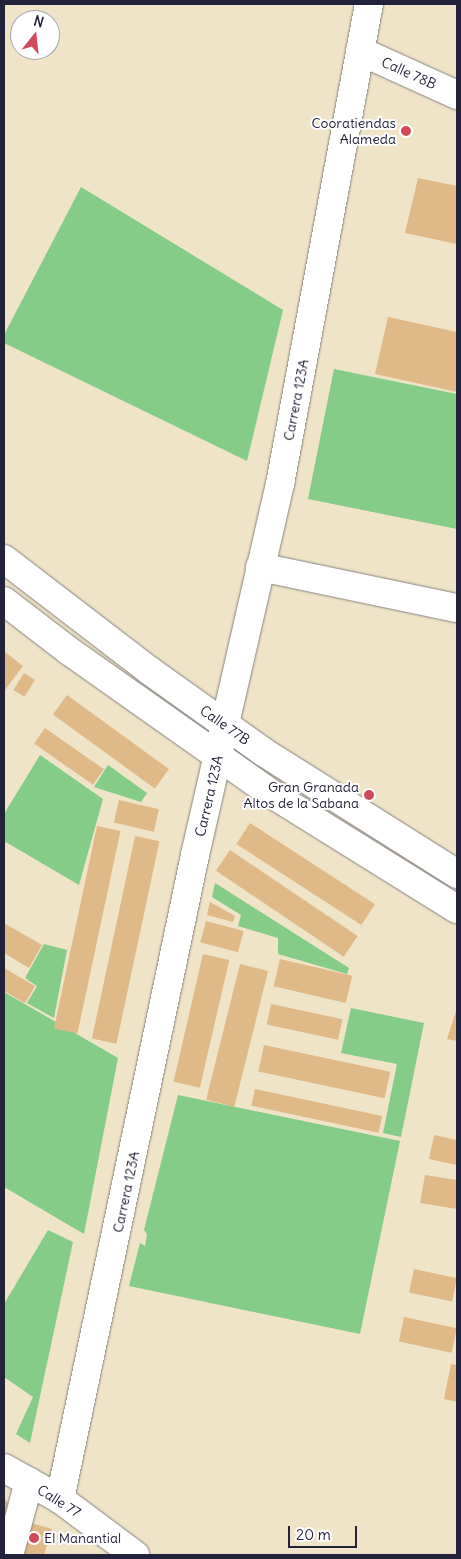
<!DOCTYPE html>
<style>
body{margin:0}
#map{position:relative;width:461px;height:1559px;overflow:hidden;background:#efe4c7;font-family:Delius,sans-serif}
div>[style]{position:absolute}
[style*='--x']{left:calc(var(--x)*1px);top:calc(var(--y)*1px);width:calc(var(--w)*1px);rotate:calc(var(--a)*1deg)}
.green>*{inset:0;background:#84cc87}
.building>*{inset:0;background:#dfb987;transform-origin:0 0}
.roads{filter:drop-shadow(0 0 1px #888381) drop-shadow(0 0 1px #888381)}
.minor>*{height:28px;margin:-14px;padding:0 14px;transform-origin:14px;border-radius:14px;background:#fff}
.dots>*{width:14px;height:14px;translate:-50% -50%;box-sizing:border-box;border:2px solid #fff;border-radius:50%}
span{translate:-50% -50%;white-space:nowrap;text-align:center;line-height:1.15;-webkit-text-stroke:4px #fff;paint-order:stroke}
.street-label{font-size:14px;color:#22223b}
.poi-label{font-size:14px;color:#22223b}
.right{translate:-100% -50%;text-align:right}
.left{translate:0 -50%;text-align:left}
.frame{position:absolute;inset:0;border:5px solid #22223b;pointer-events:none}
.north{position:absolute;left:10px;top:10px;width:50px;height:50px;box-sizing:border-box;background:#fff;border:1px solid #a7a7b1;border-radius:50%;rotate:16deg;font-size:14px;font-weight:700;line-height:20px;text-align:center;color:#22223b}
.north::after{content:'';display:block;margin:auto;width:18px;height:22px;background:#d1495b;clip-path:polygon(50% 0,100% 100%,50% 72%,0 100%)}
.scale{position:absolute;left:288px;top:1526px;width:69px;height:22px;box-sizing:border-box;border:2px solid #22223b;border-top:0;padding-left:6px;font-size:15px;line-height:18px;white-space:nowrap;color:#22223b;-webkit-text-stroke:4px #fff;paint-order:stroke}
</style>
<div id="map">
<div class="green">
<i style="clip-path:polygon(81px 187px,283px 310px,247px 461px,4px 343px,4px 335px)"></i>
<i style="clip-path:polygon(334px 369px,457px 394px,457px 529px,308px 499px)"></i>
<i style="clip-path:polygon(40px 755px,103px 799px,79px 885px,4px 841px,4px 814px)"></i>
<i style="clip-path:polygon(108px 765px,147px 793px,141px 802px,94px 787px)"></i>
<i style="clip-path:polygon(215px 883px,349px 968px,347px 974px,278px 954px,278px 938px,238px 926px,241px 915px,212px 897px)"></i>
<i style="clip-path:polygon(44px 944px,67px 950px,54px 1018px,27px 1003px,37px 986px,25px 978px)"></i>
<i style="clip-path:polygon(4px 992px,118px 1058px,84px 1234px,4px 1187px)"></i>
<i style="clip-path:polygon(351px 1008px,424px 1023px,401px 1137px,383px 1133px,397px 1064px,341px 1053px)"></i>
<i style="clip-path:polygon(178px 1095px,400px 1141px,360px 1334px,129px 1286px,140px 1243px,145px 1246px,147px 1234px,144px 1230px)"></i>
<i style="clip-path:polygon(48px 1230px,73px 1242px,30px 1443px,16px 1434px,33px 1397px,4px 1377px,4px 1304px)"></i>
</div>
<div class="building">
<i style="clip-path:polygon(418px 178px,457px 186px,457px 244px,405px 233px)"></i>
<i style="clip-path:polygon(388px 317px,457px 332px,457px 392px,375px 374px)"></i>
<i style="clip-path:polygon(4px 651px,23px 666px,5px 690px,4px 689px)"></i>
<i style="left:24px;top:673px;width:13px;height:20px;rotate:32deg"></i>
<i style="left:67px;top:695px;width:126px;height:24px;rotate:36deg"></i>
<i style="left:45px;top:728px;width:72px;height:19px;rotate:35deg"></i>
<i style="left:119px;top:800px;width:41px;height:23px;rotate:13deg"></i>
<i style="left:250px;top:823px;width:149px;height:25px;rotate:33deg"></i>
<i style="left:97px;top:826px;width:24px;height:207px;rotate:12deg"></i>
<i style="left:135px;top:836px;width:25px;height:207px;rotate:12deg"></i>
<i style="left:230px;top:850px;width:154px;height:25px;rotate:34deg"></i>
<i style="clip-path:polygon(210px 902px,235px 916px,233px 922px,207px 915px)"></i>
<i style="left:206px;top:921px;width:39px;height:22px;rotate:15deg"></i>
<i style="clip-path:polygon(4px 923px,42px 945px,29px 968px,4px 953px)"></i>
<i style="left:203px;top:954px;width:27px;height:131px;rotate:13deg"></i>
<i style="left:280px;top:959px;width:74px;height:28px;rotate:13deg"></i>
<i style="left:240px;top:964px;width:29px;height:140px;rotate:14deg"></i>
<i style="clip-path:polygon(4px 968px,35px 986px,25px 1003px,4px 991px)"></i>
<i style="left:271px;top:1004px;width:73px;height:21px;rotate:12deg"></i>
<i style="clip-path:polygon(457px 1008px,457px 1041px,447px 1039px)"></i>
<i style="left:264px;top:1045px;width:129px;height:27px;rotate:12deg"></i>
<i style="left:255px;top:1089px;width:130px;height:17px;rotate:12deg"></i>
<i style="clip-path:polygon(434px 1135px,457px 1140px,457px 1165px,429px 1159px)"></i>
<i style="clip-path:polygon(425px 1175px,457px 1180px,457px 1209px,420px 1203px)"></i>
<i style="left:414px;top:1269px;width:44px;height:24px;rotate:12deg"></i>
<i style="left:404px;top:1317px;width:54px;height:25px;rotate:12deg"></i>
<i style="clip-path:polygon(451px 1364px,457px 1365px,457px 1402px,444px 1399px)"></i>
<i style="clip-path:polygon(4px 1498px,10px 1506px,4px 1523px)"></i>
<i style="clip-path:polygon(31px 1523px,52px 1529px,44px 1555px,21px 1555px)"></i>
</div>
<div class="roads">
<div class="minor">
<i style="--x:360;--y:51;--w:107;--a:24.4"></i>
<i style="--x:4;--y:559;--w:184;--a:37.5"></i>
<i style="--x:150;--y:671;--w:138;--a:35.5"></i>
<i style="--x:262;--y:751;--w:231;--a:32.2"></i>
<i style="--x:260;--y:567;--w:201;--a:11.8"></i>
<i style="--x:4;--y:601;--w:82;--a:37.6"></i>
<i style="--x:69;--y:651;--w:248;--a:35.2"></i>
<i style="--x:272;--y:794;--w:218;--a:31.9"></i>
<i style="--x:4;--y:1468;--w:64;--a:29"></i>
<i style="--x:60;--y:1499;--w:94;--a:36.7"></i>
<i style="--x:60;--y:1499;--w:658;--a:-78.16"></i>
<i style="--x:195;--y:855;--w:381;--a:-77.1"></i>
<i style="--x:280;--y:484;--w:488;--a:-79.5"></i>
<i style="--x:9;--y:1555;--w:76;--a:-74.7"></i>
</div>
</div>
<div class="dots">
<i style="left:406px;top:131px;background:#d1495b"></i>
<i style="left:369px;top:795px;background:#d1495b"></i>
<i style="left:34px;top:1538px;background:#d1495b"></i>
</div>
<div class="street-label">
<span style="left:409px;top:73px;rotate:24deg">Calle 78B</span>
<span style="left:296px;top:400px;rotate:-79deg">Carrera 123A</span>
<span style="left:225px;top:725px;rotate:35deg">Calle 77B</span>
<span style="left:209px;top:796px;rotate:-77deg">Carrera 123A</span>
<span style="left:126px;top:1192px;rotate:-78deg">Carrera 123A</span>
<span style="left:59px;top:1501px;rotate:32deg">Calle 77</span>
</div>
<div class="poi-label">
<span class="right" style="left:396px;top:131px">Cooratiendas<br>Alameda</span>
<span class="right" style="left:359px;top:795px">Gran Granada<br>Altos de la Sabana</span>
<span class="left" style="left:44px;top:1538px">El Manantial</span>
</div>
<div class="frame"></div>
<div class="north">N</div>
<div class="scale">20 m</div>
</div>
